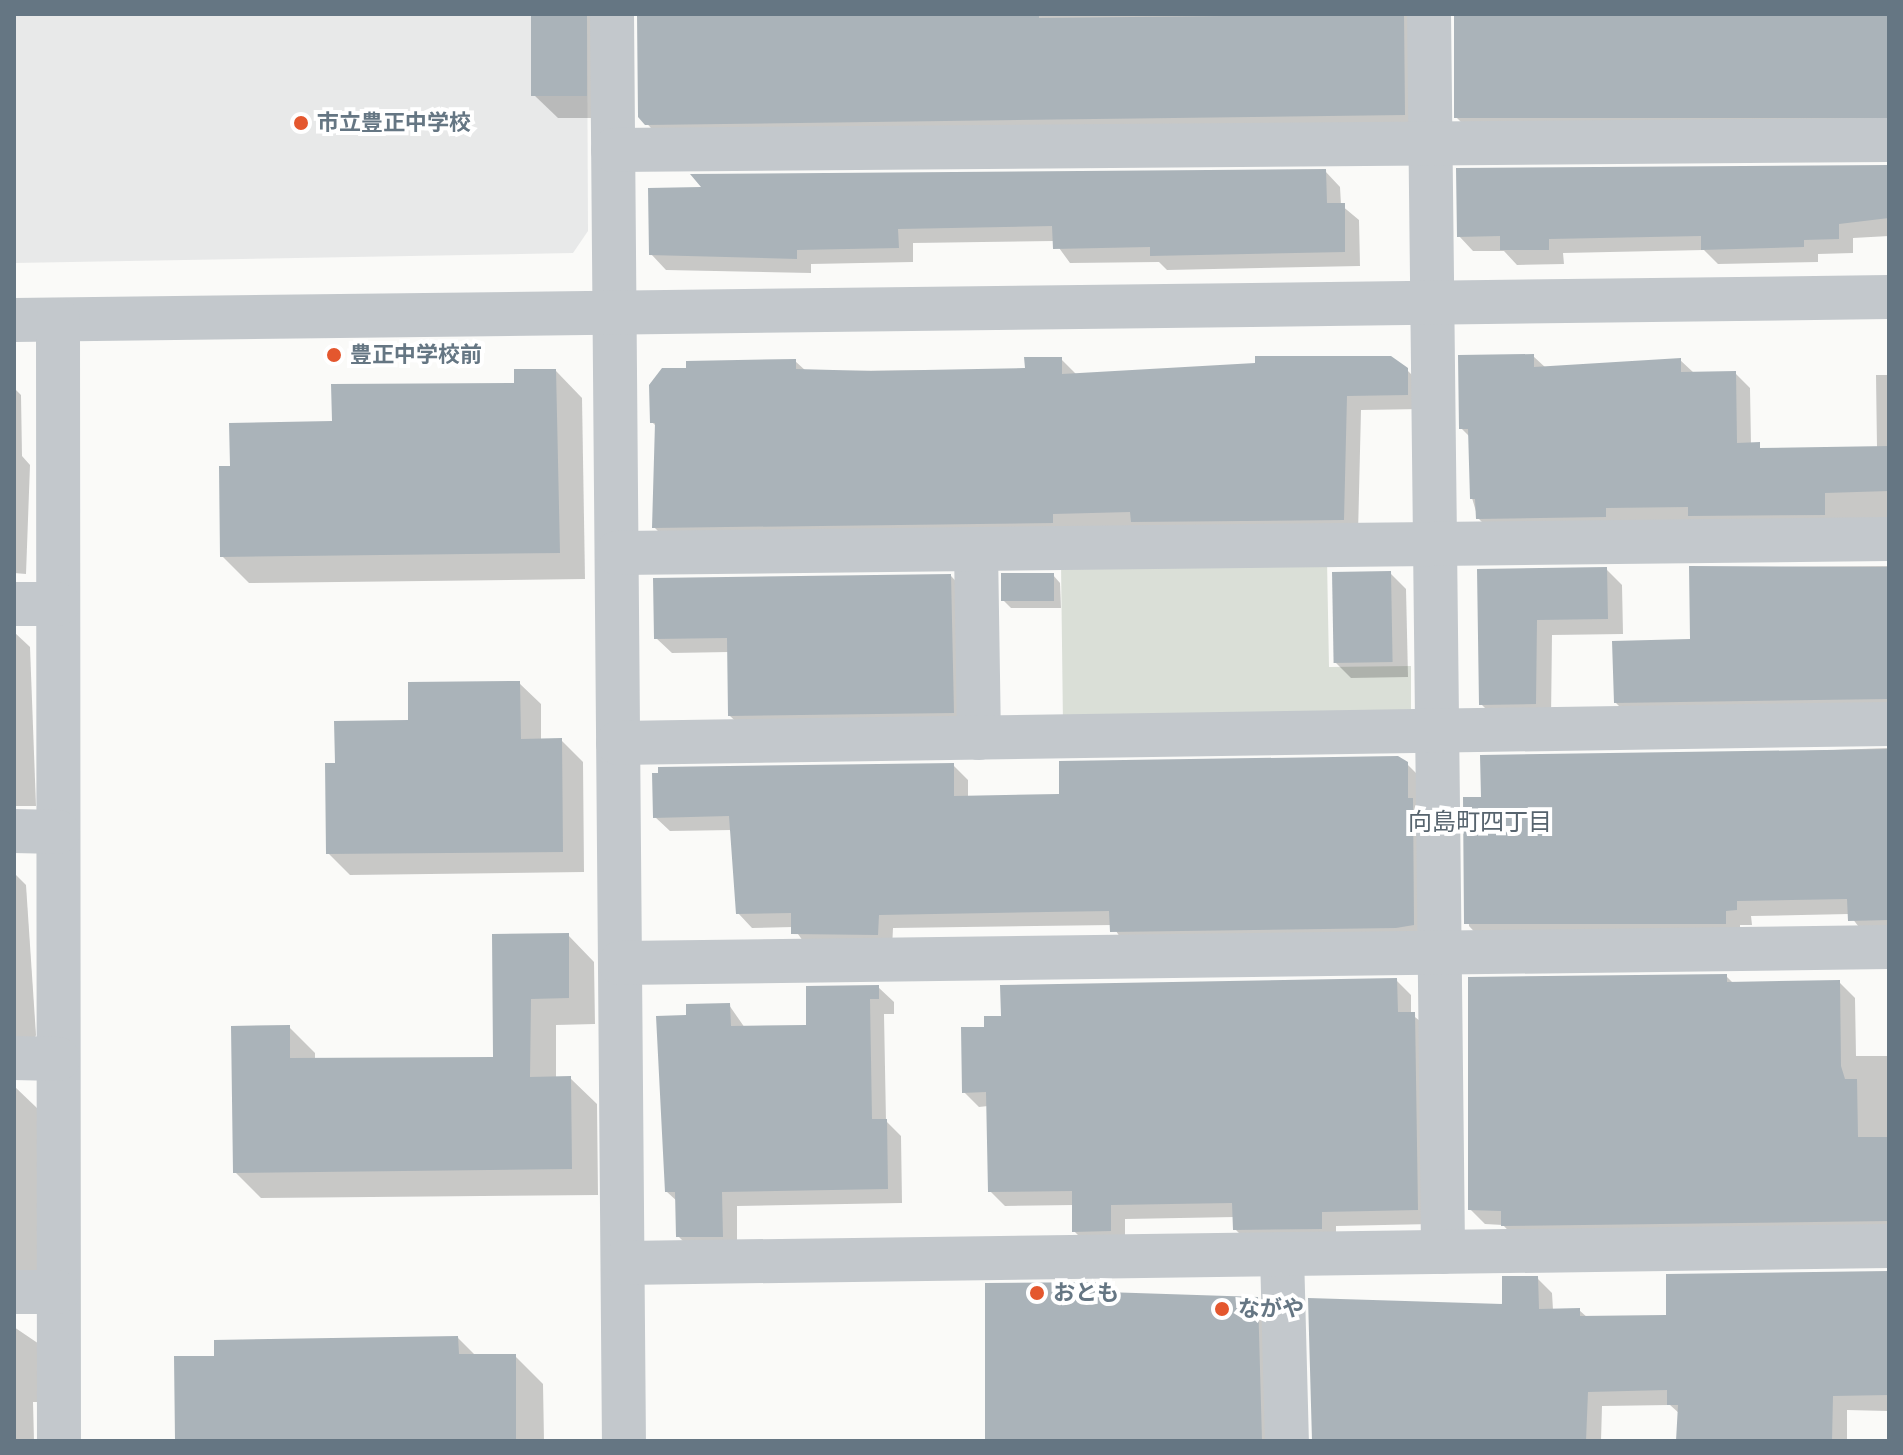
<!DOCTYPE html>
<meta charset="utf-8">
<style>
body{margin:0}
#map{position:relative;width:1903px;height:1455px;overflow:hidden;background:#fafaf8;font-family:Roboto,"Noto Sans JP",sans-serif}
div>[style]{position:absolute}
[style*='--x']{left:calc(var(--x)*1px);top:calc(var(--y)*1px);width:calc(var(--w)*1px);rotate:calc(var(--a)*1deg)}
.built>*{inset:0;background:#e8e9e9}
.green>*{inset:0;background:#dadfd7}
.shadow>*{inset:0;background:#0003}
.building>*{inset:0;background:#aab3b9;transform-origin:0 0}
.minor>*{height:44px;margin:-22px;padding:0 22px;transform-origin:22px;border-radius:22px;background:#c3c8cc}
.dots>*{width:22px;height:22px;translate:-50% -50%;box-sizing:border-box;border:4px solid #fff;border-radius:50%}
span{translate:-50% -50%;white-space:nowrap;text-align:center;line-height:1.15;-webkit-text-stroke:8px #fff;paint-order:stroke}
.poi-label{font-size:22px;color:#657683;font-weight:700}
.left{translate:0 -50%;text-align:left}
.neighbourhood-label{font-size:24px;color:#57646e}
.frame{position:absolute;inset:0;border:16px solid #657683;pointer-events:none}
</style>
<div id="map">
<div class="built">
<i style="clip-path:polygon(14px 14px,587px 14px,588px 231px,573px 253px,14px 263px)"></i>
</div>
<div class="green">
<i style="clip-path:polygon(1327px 560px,1329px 667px,1411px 666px,1411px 711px,1063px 726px,1061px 563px)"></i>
</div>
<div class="shadow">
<i style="clip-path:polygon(533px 14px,628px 14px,604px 118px,558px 118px,534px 95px)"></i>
<i style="clip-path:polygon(639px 14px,1423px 14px,1416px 134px,662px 140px,640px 116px)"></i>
<i style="clip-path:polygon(1456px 14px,1889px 14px,1889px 129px,1472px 133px,1457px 118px)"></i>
<i style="clip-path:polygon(1889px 167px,1889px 236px,1853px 238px,1853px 253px,1818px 254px,1818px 262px,1718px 264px,1704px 250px,1563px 253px,1564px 264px,1517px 265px,1504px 251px,1473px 251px,1459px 236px)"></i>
<i style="clip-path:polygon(1325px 171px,1340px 187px,1341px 205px,1359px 220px,1360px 266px,1167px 270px,1159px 262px,1070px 263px,1054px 241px,913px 243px,913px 262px,811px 264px,811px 273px,666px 270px,651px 254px)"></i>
<i style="clip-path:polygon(1533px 356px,1546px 368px,1680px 360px,1694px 373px,1735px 373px,1750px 388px,1751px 445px,1764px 450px,1877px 448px,1876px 375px,1889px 375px,1889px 529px,1493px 533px,1478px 518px,1472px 498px,1471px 438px,1461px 428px)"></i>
<i style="clip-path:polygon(1061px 359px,1076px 374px,1407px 370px,1422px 385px,1422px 409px,1361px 410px,1358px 534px,669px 542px,654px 527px,657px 427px,652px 422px,795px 361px,806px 371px,1027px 370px)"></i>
<i style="clip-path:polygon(556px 371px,582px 398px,585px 579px,249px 583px,222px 556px,232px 468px)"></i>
<i style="clip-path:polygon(14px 388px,21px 395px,22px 456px,30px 465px,26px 574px,14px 573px)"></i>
<i style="clip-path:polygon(1889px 566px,1889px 714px,1631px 718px,1615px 702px,1692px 641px,1691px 568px)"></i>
<i style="clip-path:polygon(1606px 569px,1622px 585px,1623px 634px,1552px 635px,1551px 719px,1497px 720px,1481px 704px,1479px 571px)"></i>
<i style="clip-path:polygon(1390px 573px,1406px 589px,1408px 677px,1351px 678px,1335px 662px)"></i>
<i style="clip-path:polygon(1053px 575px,1060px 583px,1061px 608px,1011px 608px,1004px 601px)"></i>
<i style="clip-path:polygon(951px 576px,966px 592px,968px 728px,746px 731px,730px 716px,729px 652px,672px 653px,656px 638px)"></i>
<i style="clip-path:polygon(14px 632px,30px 647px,36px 806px,14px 806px)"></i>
<i style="clip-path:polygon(519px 683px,541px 704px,541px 741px,561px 740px,583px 762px,584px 872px,350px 875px,328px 853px,410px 722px)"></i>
<i style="clip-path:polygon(1889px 748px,1889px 935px,1865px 935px,1849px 914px,1751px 916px,1752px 925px,1740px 925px,1740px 939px,1484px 942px,1469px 926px,1465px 799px,1483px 799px,1613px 758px)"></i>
<i style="clip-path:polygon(1407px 764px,1422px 779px,1428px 938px,1126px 946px,1112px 925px,893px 928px,892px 949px,808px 948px,793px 927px,752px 928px,738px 913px,732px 830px,670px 831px,655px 817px,953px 765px,968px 780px,968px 798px,1062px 796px)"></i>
<i style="clip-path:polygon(14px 873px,26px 885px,36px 1035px,32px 1048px,14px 1057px)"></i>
<i style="clip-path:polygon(568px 935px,594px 962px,595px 1024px,556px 1025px,556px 1078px,570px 1078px,597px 1104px,598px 1195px,261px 1198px,235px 1172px,289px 1027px,315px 1053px,315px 1060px,495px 1059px)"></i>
<i style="clip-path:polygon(1726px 976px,1734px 984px,1839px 982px,1855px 998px,1856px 1056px,1889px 1056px,1889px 1236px,1518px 1241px,1503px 1225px,1485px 1224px,1470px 1209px)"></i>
<i style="clip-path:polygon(1396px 980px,1411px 995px,1411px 1014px,1429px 1028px,1432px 1224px,1336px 1226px,1336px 1243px,1250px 1244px,1235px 1229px,1235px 1217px,1125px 1219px,1125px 1245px,1089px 1246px,1074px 1231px,1074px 1205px,1005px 1206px,990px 1191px,988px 1106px,979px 1107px,964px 1092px,986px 1029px)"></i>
<i style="clip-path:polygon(878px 987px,894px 1002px,894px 1014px,884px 1014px,886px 1121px,901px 1136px,902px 1203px,737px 1206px,737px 1251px,694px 1252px,678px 1236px,678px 1202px,667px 1192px,688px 1017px,729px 1005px,745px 1028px,808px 1027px)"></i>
<i style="clip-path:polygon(14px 1086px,38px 1109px,40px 1275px,14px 1276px)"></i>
<i style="clip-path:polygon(1889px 1273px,1889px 1411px,1847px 1410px,1847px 1441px,1678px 1441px,1680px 1414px,1670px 1405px,1602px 1406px,1601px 1441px,1314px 1441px,1537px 1278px,1552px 1293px,1553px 1310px,1579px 1310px,1588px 1318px,1668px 1317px)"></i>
<i style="clip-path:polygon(1104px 1284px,1115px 1294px,1257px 1299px,1273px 1314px,1276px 1441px,988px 1441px)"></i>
<i style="clip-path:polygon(14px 1327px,45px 1348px,45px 1402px,33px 1402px,34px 1441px,14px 1441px)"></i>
<i style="clip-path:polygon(458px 1338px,476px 1356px,515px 1356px,543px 1384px,544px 1441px,177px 1441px,217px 1358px)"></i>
</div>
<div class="building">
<i style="left:531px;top:14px;width:56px;height:82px"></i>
<i style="clip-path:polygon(637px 14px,1039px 14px,1039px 18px,1404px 14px,1405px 115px,645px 125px,638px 117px)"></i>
<i style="left:1454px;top:14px;width:435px;height:104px"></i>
<i style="clip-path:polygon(1889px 165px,1889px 218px,1839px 224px,1839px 239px,1804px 240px,1804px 247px,1701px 250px,1701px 236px,1549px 239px,1549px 250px,1500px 250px,1500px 236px,1457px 237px,1456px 168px)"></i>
<i style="clip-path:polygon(1326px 169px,1327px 203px,1345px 203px,1345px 252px,1150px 256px,1150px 247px,1053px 249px,1052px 226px,898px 229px,899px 248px,797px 250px,797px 259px,649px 255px,648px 188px,701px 187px,690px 174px)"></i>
<i style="clip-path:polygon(1534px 354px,1534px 367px,1681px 358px,1681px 372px,1736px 371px,1737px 443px,1760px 442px,1760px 448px,1889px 446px,1889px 491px,1825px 493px,1825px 515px,1688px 516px,1688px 507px,1606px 508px,1606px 517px,1476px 519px,1475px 499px,1470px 499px,1468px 429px,1459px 429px,1458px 355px)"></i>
<i style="clip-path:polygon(1255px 356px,1391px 356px,1408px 368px,1408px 395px,1347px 396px,1344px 520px,1131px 522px,1130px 512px,1053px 514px,1053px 523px,652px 528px,655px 423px,650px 423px,649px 385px,662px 368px,686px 368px,686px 361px,796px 359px,796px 369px,871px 371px,1025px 368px,1024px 357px,1062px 357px,1062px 374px,1255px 363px)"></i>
<i style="clip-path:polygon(514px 369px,556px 369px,560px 553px,220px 557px,219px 466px,230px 466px,229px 423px,332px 421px,331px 384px,514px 383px)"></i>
<i style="clip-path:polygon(1689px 566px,1889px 567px,1889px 699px,1614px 703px,1612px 641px,1690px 639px)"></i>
<i style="clip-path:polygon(1607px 567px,1608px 619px,1537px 620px,1536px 704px,1479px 705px,1477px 569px)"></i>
<i style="left:1391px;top:571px;width:91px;height:59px;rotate:89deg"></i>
<i style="left:1054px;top:573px;width:28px;height:53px;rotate:90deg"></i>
<i style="clip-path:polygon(951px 574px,954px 713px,728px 716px,727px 638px,654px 639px,653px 578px)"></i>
<i style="clip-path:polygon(520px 681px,521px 739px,562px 738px,563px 852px,326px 854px,325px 763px,335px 763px,334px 721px,408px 720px,408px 682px)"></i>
<i style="clip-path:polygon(1889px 749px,1889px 920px,1848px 921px,1847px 899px,1737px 901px,1737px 910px,1726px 911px,1726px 924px,1464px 924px,1463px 797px,1481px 797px,1480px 755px)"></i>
<i style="clip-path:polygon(1398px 756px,1408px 762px,1408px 798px,1413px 798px,1414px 925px,1396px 928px,1110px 932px,1109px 911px,879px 915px,878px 935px,791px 934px,791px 913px,736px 914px,729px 816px,653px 818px,652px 773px,658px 773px,658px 767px,954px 763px,954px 796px,1059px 794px,1059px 761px)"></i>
<i style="clip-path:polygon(569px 933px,569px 998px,531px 999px,530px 1077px,571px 1076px,572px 1169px,233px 1173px,231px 1026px,290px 1025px,290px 1058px,493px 1057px,492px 934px)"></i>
<i style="clip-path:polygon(1727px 974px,1727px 982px,1840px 980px,1841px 1066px,1845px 1079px,1857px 1079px,1858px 1137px,1889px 1137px,1889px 1221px,1501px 1226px,1501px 1211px,1468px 1210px,1468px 977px)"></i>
<i style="clip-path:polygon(1397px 978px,1398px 1012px,1415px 1012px,1418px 1210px,1322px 1212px,1322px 1229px,1233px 1230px,1232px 1203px,1111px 1205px,1111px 1231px,1072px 1232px,1072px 1191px,988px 1192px,986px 1092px,962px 1093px,961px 1027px,984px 1027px,984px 1016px,1001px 1016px,1000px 985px)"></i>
<i style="clip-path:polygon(879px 985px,879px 999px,870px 999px,872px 1119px,887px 1119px,888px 1189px,722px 1192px,723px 1237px,676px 1237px,675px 1192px,665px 1192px,656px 1016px,686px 1015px,686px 1004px,730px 1003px,731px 1026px,806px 1025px,806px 986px)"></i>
<i style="clip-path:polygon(1889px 1271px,1889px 1395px,1833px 1396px,1832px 1441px,1676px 1441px,1678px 1405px,1667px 1405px,1667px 1390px,1588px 1392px,1586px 1441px,1312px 1441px,1308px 1298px,1502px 1304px,1502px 1276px,1538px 1276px,1539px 1309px,1580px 1308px,1580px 1316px,1666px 1315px,1666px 1274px)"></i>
<i style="clip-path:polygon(1105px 1282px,1105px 1292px,1258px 1297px,1262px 1441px,985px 1441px,985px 1283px)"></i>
<i style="clip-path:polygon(458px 1336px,459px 1354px,516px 1354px,516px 1441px,175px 1441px,174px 1356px,214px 1356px,214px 1340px)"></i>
</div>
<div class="minor">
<i style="--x:612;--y:14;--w:1427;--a:89.52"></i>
<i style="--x:1429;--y:14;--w:1238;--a:89.35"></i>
<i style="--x:613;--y:150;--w:1276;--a:-0.45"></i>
<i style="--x:14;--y:320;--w:1875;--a:-0.7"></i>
<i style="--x:58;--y:320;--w:1121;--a:89.95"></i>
<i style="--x:976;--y:549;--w:189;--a:89.1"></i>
<i style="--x:617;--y:553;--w:1272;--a:-0.63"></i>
<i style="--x:14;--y:604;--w:44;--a:0"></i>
<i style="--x:618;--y:743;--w:1271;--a:-0.86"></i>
<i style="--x:14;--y:831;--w:44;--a:1.3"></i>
<i style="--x:620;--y:963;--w:1269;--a:-0.72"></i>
<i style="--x:14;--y:1058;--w:44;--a:1.3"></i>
<i style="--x:1282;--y:1254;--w:187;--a:88.5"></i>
<i style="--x:623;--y:1263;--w:1266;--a:-0.77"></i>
<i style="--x:14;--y:1292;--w:44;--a:0"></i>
</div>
<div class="dots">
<i style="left:301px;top:123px;background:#e4572e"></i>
<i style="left:334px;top:355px;background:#e4572e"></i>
<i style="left:1037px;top:1293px;background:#e4572e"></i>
<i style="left:1222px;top:1309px;background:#e4572e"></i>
</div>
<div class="poi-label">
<span class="left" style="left:317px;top:123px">市立豊正中学校</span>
<span class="left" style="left:350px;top:355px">豊正中学校前</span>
<span class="left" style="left:1053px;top:1293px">おとも</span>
<span class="left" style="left:1238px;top:1309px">ながや</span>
</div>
<div class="neighbourhood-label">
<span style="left:1480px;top:823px">向島町四丁目</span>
</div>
<div class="frame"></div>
</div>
